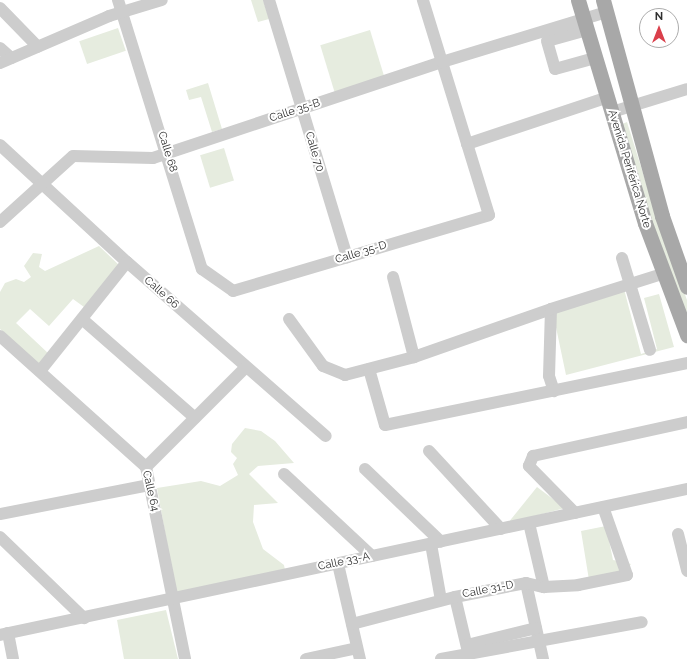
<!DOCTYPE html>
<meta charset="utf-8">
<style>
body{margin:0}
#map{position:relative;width:687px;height:659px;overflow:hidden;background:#fff;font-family:Raleway,sans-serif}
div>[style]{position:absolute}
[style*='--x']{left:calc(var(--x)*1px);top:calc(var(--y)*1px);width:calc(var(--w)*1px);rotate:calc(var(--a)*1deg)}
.green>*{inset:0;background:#e6ecdf;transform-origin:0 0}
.minor>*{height:12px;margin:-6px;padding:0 6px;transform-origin:6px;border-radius:6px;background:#cdcdcd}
.major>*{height:15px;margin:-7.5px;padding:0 7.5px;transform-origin:7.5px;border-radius:7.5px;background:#a8a8a8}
span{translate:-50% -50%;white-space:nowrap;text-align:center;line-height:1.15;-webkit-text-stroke:4px #fff;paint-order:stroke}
.street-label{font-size:11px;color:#303030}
.north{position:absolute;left:639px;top:8px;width:40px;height:40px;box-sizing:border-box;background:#fff;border:1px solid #acacac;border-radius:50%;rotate:0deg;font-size:11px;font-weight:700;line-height:16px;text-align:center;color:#303030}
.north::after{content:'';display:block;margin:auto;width:14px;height:18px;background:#da3f4b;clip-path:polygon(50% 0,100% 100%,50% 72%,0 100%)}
</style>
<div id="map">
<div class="green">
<i style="clip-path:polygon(251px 0,263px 0,269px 19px,258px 22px)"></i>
<i style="left:118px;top:28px;width:24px;height:41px;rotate:71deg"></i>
<i style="left:370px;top:30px;width:53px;height:52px;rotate:73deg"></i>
<i style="clip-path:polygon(208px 83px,222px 129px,212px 132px,201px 97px,189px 100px,186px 90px)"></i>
<i style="clip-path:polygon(627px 122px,657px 218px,687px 300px,687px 320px,650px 221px,620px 125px)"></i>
<i style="left:224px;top:148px;width:34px;height:25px;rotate:73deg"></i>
<i style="clip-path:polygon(99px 246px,120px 266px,84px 307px,73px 299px,49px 326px,30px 309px,16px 323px,49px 354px,40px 365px,0 329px,0 292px,5px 283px,16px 279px,24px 282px,31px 277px,24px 266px,33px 253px,42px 254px,39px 267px,45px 271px)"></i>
<i style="clip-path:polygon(624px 289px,641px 354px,657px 349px,644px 298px,659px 294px,674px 347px,566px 375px,553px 313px)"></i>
<i style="clip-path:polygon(245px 428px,261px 431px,275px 441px,294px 463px,258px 466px,249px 474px,278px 503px,254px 505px,253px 522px,263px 549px,284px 565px,285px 570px,176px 593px,157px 488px,201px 481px,220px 486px,238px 475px,233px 464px,237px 458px,231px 452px,232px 444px)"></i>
<i style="clip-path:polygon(537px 487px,565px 508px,508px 523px)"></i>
<i style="clip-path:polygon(606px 526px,613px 560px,631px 564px,622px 574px,589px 580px,581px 531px)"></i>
<i style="clip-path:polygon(166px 610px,178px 659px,124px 659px,117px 620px)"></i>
</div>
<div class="minor">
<i style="--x:118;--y:0;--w:282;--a:72.7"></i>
<i style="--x:202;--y:269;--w:38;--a:35"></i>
<i style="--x:233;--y:291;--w:267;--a:-16.5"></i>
<i style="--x:489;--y:215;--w:225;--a:-107.1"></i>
<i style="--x:269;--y:0;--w:269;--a:73.1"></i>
<i style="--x:0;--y:8;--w:54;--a:45.7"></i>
<i style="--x:587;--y:30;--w:41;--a:164.6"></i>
<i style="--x:547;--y:41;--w:29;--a:74"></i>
<i style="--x:555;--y:69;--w:41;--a:-15.4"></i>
<i style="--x:0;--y:48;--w:15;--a:42"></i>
<i style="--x:0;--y:63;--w:119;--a:-23.3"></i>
<i style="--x:109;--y:16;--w:55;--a:-16.8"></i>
<i style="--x:612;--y:112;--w:78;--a:-17"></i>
<i style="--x:467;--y:144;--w:149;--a:-18.4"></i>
<i style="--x:0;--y:145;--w:173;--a:42.7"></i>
<i style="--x:127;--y:262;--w:264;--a:41.2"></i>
<i style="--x:0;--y:222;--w:98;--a:-42.1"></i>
<i style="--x:73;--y:156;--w:80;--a:1.4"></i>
<i style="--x:153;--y:158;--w:305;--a:-18.4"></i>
<i style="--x:442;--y:62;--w:172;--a:-16.9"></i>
<i style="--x:622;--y:258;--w:96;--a:73.1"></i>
<i style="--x:393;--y:277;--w:83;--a:75.3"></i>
<i style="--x:551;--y:309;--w:67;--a:91.7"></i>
<i style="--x:549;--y:376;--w:16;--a:72"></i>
<i style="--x:82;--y:319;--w:150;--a:41.2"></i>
<i style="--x:289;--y:319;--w:58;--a:54.1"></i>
<i style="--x:323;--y:366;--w:24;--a:22"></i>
<i style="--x:345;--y:375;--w:71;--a:-14.6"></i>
<i style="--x:414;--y:357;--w:145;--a:-19.3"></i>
<i style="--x:551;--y:309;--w:116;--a:-17.5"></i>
<i style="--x:0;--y:336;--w:196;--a:41.9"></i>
<i style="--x:146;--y:467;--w:196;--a:78.5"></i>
<i style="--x:369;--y:369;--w:58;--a:74.1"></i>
<i style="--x:385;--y:425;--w:308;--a:-11.6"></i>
<i style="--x:40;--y:371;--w:139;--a:-51.4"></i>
<i style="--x:429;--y:451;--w:106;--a:47.3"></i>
<i style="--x:146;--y:467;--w:140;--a:-45"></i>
<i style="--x:365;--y:469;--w:105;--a:43.8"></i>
<i style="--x:284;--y:474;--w:120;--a:43"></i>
<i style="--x:575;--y:513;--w:66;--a:-134.4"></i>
<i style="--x:529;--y:466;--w:11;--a:-68"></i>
<i style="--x:533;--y:456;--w:158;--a:-12.4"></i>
<i style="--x:0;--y:514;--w:152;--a:-11"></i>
<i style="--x:529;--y:523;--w:66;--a:76.8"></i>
<i style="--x:678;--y:534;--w:38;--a:76"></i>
<i style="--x:0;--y:537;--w:117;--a:44"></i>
<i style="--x:431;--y:544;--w:57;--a:79.9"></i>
<i style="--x:338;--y:564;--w:98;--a:77"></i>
<i style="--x:526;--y:583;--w:78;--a:77.4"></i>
<i style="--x:455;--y:597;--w:57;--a:76.7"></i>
<i style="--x:352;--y:624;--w:106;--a:-14.7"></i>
<i style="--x:455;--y:597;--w:72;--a:-11.2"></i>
<i style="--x:526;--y:583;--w:18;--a:13"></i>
<i style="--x:544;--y:587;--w:34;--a:-3"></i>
<i style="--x:578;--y:585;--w:50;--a:-11.5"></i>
<i style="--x:627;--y:575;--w:72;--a:-109.4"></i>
<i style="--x:8;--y:633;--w:26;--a:79"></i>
<i style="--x:0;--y:635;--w:702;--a:-12"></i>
<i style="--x:467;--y:645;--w:71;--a:-13.8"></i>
<i style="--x:306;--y:659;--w:52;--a:-12.2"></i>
<i style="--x:441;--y:659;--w:204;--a:-10.4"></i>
</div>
<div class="major">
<i style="--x:578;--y:0;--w:233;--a:73.3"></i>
<i style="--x:645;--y:223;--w:120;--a:69.4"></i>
<i style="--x:603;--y:0;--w:224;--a:74.7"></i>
<i style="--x:662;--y:216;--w:75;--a:70.6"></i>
</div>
<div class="street-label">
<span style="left:295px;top:111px;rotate:-18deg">Calle 35-B</span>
<span style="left:167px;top:152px;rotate:73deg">Calle 68</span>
<span style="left:314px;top:152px;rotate:73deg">Calle 70</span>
<span style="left:629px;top:169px;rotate:73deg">Avenida Periférica Norte</span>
<span style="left:361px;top:253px;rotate:-17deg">Calle 35-D</span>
<span style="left:161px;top:293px;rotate:42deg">Calle 66</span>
<span style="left:150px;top:491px;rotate:77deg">Calle 64</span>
<span style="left:344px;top:562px;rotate:-12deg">Calle 33-A</span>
<span style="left:488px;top:590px;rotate:-11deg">Calle 31-D</span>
</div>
<div class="north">N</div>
</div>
